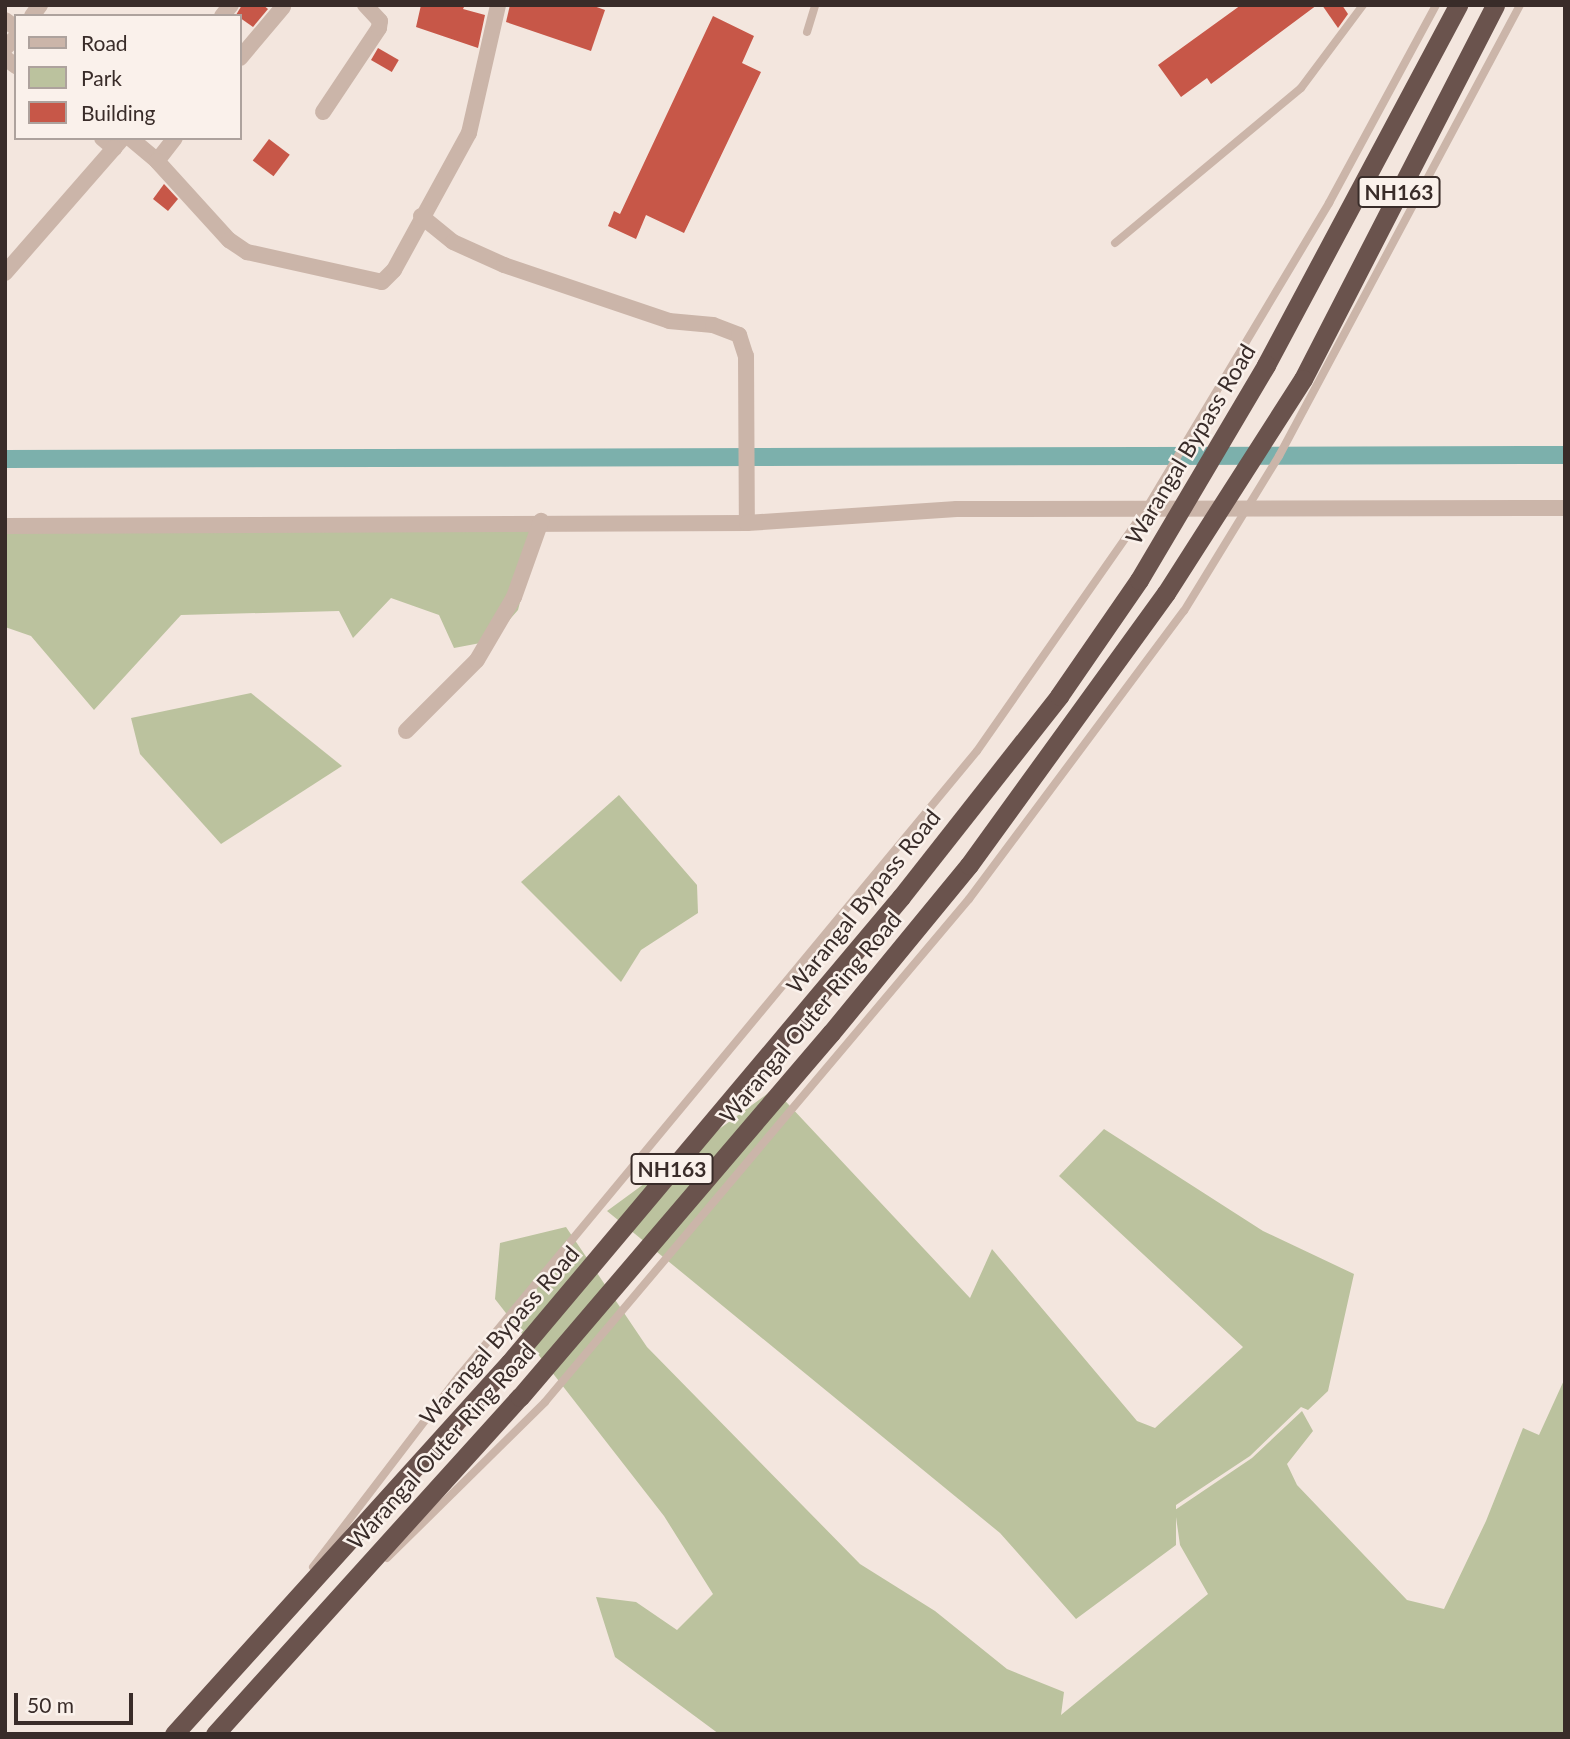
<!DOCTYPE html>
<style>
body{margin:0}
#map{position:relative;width:1570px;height:1739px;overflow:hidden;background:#f3e6de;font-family:Lato,sans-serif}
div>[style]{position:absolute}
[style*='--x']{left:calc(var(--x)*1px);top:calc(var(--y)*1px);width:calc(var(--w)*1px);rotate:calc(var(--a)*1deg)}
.green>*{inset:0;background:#bbc29e}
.canal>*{height:18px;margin:-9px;padding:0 9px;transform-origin:9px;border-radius:9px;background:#7cb0ac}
.building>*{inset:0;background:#c75748;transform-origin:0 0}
.service>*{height:8px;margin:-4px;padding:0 4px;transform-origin:4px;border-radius:4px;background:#cbb5a9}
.minor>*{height:16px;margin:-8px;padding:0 8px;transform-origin:8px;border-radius:8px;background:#cbb5a9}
.trunk>*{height:19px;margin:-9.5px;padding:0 9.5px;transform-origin:9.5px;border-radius:9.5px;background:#6a534d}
.trunk-bridge>*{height:19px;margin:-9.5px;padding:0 9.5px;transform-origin:9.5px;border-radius:9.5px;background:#6a534d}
span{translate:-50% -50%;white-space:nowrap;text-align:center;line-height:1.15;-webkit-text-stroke:5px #faf1eb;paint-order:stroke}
.shield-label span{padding:2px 5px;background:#faf1eb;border:2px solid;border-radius:5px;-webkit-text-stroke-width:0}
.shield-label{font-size:21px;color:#392c29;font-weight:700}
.street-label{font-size:23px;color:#392c29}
.frame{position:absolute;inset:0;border:7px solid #392c29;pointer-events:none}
.legend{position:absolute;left:14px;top:14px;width:228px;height:126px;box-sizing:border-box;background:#faf1eb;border:2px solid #ada29d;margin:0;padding:9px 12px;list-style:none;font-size:21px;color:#392c29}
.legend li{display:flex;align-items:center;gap:14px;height:35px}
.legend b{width:35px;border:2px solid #ada29d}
.scale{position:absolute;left:14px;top:1693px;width:119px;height:32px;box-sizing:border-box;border:4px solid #392c29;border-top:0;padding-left:9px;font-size:21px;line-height:24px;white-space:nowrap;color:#392c29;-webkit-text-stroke:5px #faf1eb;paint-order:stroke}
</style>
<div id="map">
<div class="green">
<i style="clip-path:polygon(534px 531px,533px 552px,518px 610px,491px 641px,454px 648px,439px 615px,391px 598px,353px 638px,339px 611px,181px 615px,94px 710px,31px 636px,5px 627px,5px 532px)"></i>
<i style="clip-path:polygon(251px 693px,342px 766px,221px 844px,140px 754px,131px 718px)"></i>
<i style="clip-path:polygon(619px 795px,697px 885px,698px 913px,641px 950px,621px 982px,521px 882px)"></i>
<i style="clip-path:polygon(774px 1089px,970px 1298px,992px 1249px,1137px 1421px,1155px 1428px,1243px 1347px,1059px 1176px,1104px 1129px,1263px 1231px,1354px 1274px,1328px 1391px,1308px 1410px,1301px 1407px,1250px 1456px,1176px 1505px,1176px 1545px,1076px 1619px,1000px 1533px,607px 1211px)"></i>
<i style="clip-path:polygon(566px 1227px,647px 1347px,860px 1564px,935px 1611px,1007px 1669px,1064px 1692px,1061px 1715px,1208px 1594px,1180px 1545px,1175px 1510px,1252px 1458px,1302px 1411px,1313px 1431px,1287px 1464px,1297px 1485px,1407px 1600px,1444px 1609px,1486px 1521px,1523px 1428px,1539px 1435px,1565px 1378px,1565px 1734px,719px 1734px,615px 1657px,596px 1597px,636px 1602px,677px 1630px,713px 1594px,664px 1516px,495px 1299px,500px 1243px)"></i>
</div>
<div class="canal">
<i style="--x:5;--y:459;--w:1560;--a:-0.15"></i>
</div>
<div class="building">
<i style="clip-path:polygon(242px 5px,263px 5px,268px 9px,253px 27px,236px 15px)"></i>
<i style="clip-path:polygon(421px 5px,465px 5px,463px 9px,485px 15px,478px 48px,416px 27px)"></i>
<i style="clip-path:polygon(510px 5px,591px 5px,605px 10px,591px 51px,506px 22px)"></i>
<i style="clip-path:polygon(1241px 5px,1317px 5px,1211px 84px,1207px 78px,1181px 97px,1158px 65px)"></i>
<i style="clip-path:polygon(1322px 5px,1342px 5px,1348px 14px,1338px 28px)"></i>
<i style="clip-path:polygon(713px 16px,754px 36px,742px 63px,761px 72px,684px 233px,646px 215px,636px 239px,608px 226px,614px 211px,620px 214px)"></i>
<i style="left:378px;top:48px;width:24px;height:14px;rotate:30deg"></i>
<i style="left:269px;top:139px;width:26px;height:27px;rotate:37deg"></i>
<i style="clip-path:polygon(164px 184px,178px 199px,168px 211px,153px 199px)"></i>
</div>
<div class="service">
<i style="--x:807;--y:32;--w:28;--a:-73"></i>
<i style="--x:1115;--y:243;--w:242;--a:-39.8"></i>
<i style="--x:1301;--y:88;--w:104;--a:-53.2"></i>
<i style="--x:387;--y:1558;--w:222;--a:-44.6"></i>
<i style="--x:545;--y:1402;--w:658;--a:-49.87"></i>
<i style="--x:969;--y:899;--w:359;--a:-53.3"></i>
<i style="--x:1184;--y:611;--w:182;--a:-58.5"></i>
<i style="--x:1279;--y:456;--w:511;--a:-61.88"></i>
<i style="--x:313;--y:1567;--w:242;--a:-52.6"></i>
<i style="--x:460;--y:1375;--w:810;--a:-50.36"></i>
<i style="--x:977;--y:751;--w:295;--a:-55.1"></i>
<i style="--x:1146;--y:509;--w:357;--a:-59.1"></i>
<i style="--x:1329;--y:203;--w:225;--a:-61.6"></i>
</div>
<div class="minor">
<i style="--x:32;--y:16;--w:14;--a:-54"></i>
<i style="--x:222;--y:16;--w:14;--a:-51"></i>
<i style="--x:5;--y:20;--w:14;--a:36"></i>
<i style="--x:5;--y:48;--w:16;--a:-45"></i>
<i style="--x:5;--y:58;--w:14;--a:36"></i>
<i style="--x:240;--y:58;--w:67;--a:-49.9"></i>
<i style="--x:323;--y:112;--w:101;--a:-56.3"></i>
<i style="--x:379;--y:28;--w:7;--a:-82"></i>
<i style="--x:380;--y:21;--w:22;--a:-133"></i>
<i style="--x:102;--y:138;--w:16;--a:40"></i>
<i style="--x:114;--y:148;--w:11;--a:-49"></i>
<i style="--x:130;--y:138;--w:35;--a:40"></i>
<i style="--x:157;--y:161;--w:29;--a:-52"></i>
<i style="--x:157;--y:161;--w:107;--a:47.7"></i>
<i style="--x:229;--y:240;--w:22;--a:34"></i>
<i style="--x:247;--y:252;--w:138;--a:12.5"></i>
<i style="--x:382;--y:282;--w:17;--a:-45"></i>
<i style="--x:394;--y:270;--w:156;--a:-61.3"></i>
<i style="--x:469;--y:133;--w:131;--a:-77.2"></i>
<i style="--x:421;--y:216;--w:41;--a:39.1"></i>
<i style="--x:453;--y:242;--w:56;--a:24.3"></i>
<i style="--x:504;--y:265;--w:174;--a:18.7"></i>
<i style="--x:669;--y:321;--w:44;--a:5.2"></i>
<i style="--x:713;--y:325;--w:28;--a:21"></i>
<i style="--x:739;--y:335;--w:22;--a:72"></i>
<i style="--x:746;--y:356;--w:167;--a:89.7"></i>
<i style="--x:5;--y:273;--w:166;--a:-48.9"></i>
<i style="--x:5;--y:526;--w:742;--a:-0.23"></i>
<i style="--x:747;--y:523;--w:210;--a:-3.8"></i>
<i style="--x:957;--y:509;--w:608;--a:-0.09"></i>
<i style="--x:406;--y:731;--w:100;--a:-45"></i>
<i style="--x:477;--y:660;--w:73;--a:-59.6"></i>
<i style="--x:514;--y:597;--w:81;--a:-70.4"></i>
</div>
<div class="trunk">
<i style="--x:1266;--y:365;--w:408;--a:-61.9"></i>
<i style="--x:1303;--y:379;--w:420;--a:-62.8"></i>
<i style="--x:174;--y:1734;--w:501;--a:-47.91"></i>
<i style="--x:510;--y:1362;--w:608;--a:-49.94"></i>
<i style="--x:901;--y:897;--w:256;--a:-51.8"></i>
<i style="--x:1059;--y:696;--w:141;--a:-55.4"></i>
<i style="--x:215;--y:1734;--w:455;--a:-47.9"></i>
<i style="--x:520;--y:1397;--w:479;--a:-49.5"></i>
<i style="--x:831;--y:1033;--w:217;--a:-50.6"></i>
<i style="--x:969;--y:865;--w:336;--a:-54.1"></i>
</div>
<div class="trunk-bridge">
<i style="--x:1139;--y:580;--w:250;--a:-59.4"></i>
<i style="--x:1166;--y:593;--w:254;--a:-57.4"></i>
</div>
<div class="shield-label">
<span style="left:1399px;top:192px">NH163</span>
<span style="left:672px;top:1169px">NH163</span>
</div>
<div class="street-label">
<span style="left:1190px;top:444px;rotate:-59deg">Warangal Bypass Road</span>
<span style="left:863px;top:901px;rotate:-51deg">Warangal Bypass Road</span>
<span style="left:810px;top:1017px;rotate:-50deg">Warangal Outer Ring Road</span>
<span style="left:499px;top:1335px;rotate:-49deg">Warangal Bypass Road</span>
<span style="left:441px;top:1446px;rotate:-48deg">Warangal Outer Ring Road</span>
</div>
<div class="frame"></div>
<ul class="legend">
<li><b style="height:9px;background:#cbb5a9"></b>Road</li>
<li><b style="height:19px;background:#bbc29e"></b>Park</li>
<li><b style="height:19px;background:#c75748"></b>Building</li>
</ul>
<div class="scale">50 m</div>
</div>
